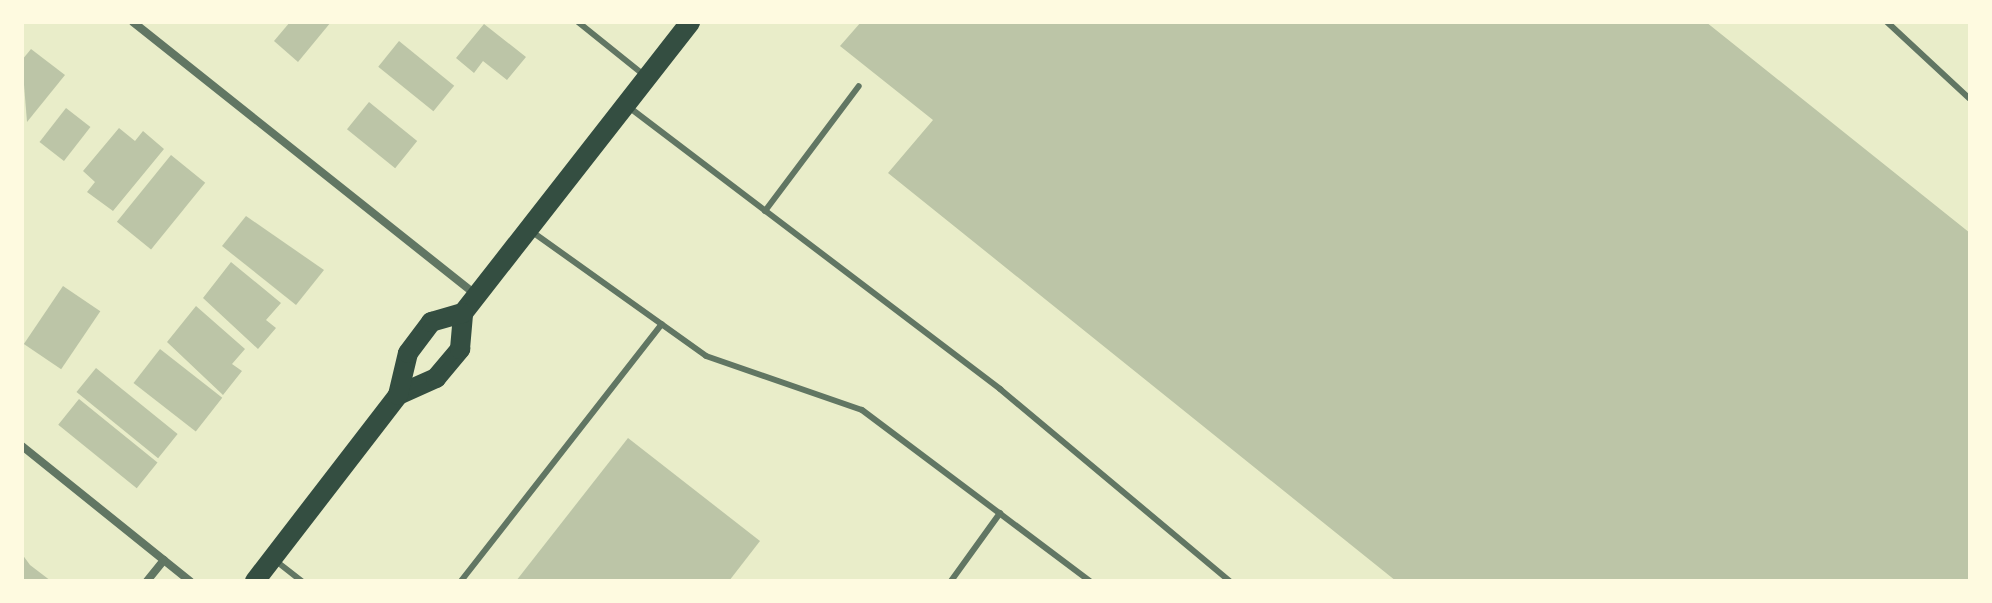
<!DOCTYPE html>
<style>
body{margin:0}
#map{position:relative;width:1992px;height:603px;overflow:hidden;background:#e9edc9;font-family:Bitter,serif}
div>[style]{position:absolute}
[style*='--x']{left:calc(var(--x)*1px);top:calc(var(--y)*1px);width:calc(var(--w)*1px);rotate:calc(var(--a)*1deg)}
.building>*{inset:0;background:#bcc5a7;transform-origin:0 0}
.service>*{height:6px;margin:-3px;padding:0 3px;transform-origin:3px;border-radius:3px;background:#617663}
.minor>*{height:8px;margin:-4px;padding:0 4px;transform-origin:4px;border-radius:4px;background:#617663}
.primary>*{height:20px;margin:-10px;padding:0 10px;transform-origin:10px;border-radius:10px;background:#344e41}
span{translate:-50% -50%;white-space:nowrap;text-align:center;line-height:1.15;-webkit-text-stroke:6px #fefae0;paint-order:stroke}
.frame{position:absolute;inset:0;border:24px solid #fefae0;pointer-events:none}
</style>
<div id="map">
<div class="building">
<i style="clip-path:polygon(290px 22px,331px 22px,298px 62px,274px 41px)"></i>
<i style="clip-path:polygon(861px 22px,1706px 22px,1970px 233px,1970px 581px,1396px 581px,888px 173px,933px 120px,840px 46px)"></i>
<i style="clip-path:polygon(484px 24px,526px 57px,507px 80px,483px 61px,474px 73px,456px 58px)"></i>
<i style="left:399px;top:41px;width:71px;height:33px;rotate:39deg"></i>
<i style="clip-path:polygon(31px 49px,65px 75px,27px 122px,22px 60px)"></i>
<i style="left:369px;top:102px;width:62px;height:35px;rotate:39deg"></i>
<i style="left:66px;top:108px;width:31px;height:43px;rotate:38deg"></i>
<i style="clip-path:polygon(119px 128px,135px 141px,143px 131px,164px 149px,113px 211px,87px 192px,95px 182px,83px 171px)"></i>
<i style="left:171px;top:155px;width:44px;height:86px;rotate:39deg"></i>
<i style="clip-path:polygon(246px 216px,324px 270px,296px 305px,222px 246px)"></i>
<i style="clip-path:polygon(231px 262px,281px 303px,266px 320px,276px 328px,258px 349px,203px 298px)"></i>
<i style="left:63px;top:286px;width:45px;height:70px;rotate:34deg"></i>
<i style="clip-path:polygon(196px 306px,245px 349px,232px 364px,242px 371px,223px 395px,167px 342px)"></i>
<i style="left:160px;top:349px;width:79px;height:43px;rotate:38deg"></i>
<i style="left:96px;top:368px;width:105px;height:31px;rotate:39deg"></i>
<i style="left:79px;top:399px;width:101px;height:33px;rotate:39deg"></i>
<i style="clip-path:polygon(628px 438px,760px 541px,729px 581px,516px 581px)"></i>
<i style="clip-path:polygon(22px 554px,30px 565px,51px 581px,22px 581px)"></i>
</div>
<div class="service">
<i style="--x:578;--y:22;--w:85;--a:38.8"></i>
<i style="--x:1887;--y:22;--w:113;--a:42.9"></i>
<i style="--x:630;--y:108;--w:465;--a:37.2"></i>
<i style="--x:1000;--y:389;--w:300;--a:39.9"></i>
<i style="--x:765;--y:211;--w:156;--a:-53.1"></i>
<i style="--x:531;--y:231;--w:215;--a:35.5"></i>
<i style="--x:706;--y:356;--w:165;--a:19.1"></i>
<i style="--x:862;--y:410;--w:285;--a:36.9"></i>
<i style="--x:276;--y:561;--w:33;--a:38"></i>
<i style="--x:461;--y:581;--w:326;--a:-52"></i>
<i style="--x:951;--y:581;--w:84;--a:-54.2"></i>
</div>
<div class="minor">
<i style="--x:133;--y:22;--w:440;--a:38.5"></i>
<i style="--x:22;--y:446;--w:216;--a:38.8"></i>
<i style="--x:147;--y:581;--w:27;--a:-51"></i>
</div>
<div class="primary">
<i style="--x:398;--y:395;--w:42;--a:-24.1"></i>
<i style="--x:436;--y:378;--w:38;--a:-50"></i>
<i style="--x:460;--y:349;--w:36;--a:-85"></i>
<i style="--x:463;--y:313;--w:369;--a:-52"></i>
<i style="--x:255;--y:581;--w:235;--a:-52.4"></i>
<i style="--x:398;--y:395;--w:43;--a:-76.6"></i>
<i style="--x:408;--y:353;--w:39;--a:-53"></i>
<i style="--x:431;--y:322;--w:33;--a:-16"></i>
</div>
<div class="frame"></div>
</div>
